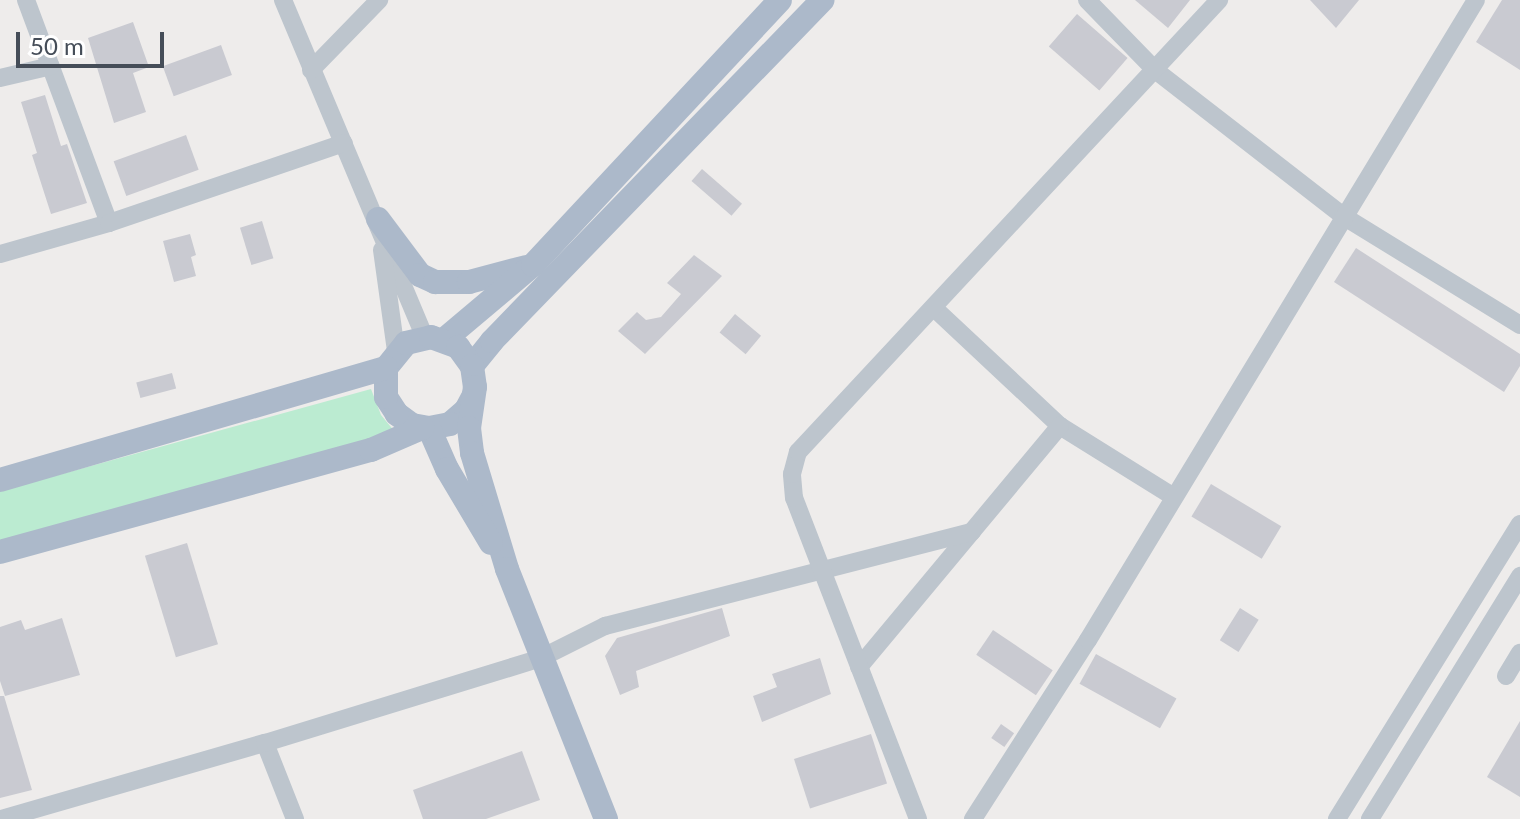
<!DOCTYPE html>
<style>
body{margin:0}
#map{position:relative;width:1520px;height:819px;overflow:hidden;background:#eeeceb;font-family:Lato,sans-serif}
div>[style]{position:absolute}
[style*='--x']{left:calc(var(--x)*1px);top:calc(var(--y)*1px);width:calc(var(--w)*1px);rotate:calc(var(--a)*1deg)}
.green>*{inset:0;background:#bbebd1}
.building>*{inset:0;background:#c9cad1;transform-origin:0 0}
.minor>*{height:18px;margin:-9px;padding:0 9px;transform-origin:9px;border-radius:9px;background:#bdc5cd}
.major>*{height:24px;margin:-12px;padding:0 12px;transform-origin:12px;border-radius:12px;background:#acb9ca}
span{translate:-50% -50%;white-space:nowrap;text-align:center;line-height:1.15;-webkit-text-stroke:8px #fff;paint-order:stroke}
.scale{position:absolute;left:16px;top:32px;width:148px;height:36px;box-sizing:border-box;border:4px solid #454d58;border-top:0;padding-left:10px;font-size:24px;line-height:28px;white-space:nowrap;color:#454d58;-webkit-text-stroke:6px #fff;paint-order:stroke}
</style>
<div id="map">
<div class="green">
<i style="clip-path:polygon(371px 389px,381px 415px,395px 432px,0 544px,0 491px)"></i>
</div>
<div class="building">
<i style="clip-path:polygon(1135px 0,1190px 0,1168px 28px)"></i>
<i style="clip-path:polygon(1310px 0,1359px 0,1336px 28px)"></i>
<i style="clip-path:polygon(1502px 0,1520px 0,1520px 70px,1476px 42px)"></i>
<i style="left:1077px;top:14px;width:67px;height:43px;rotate:41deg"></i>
<i style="clip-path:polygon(133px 22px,149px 67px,133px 73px,146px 112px,114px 123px,88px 38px)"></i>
<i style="left:221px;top:45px;width:32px;height:62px;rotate:70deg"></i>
<i style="clip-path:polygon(45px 95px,61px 146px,67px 144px,87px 203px,51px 214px,32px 155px,37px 153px,21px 102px)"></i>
<i style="left:186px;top:135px;width:37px;height:77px;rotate:70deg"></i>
<i style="left:702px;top:169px;width:53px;height:16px;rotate:41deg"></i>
<i style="left:262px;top:221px;width:39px;height:23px;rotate:73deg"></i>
<i style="clip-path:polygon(190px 234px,196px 255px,191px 257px,196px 276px,174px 282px,163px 241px)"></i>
<i style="clip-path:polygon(1356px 248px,1520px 354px,1520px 366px,1504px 392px,1334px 282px)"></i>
<i style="clip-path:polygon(694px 255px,722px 276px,645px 354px,618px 331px,637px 312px,646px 320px,661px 317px,681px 294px,667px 283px)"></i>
<i style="left:735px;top:314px;width:34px;height:24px;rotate:40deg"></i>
<i style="left:172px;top:373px;width:16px;height:37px;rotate:75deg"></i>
<i style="left:1211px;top:484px;width:82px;height:38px;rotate:31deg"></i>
<i style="left:187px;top:543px;width:106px;height:44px;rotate:73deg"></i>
<i style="clip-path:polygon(722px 608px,730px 636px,636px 671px,639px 687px,620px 695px,605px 656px,617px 638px)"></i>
<i style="left:1240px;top:608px;width:22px;height:38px;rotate:32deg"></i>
<i style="clip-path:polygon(62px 618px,80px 675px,5px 696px,0 681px,0 627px,21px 620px,25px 630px)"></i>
<i style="left:993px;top:630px;width:72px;height:30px;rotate:34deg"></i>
<i style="left:1096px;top:654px;width:92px;height:34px;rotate:29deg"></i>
<i style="clip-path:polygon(820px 658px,831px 694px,762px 722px,753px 696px,777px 687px,772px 674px)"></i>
<i style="clip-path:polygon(0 696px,4px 696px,32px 790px,0 798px)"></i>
<i style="clip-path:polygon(1520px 721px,1520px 797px,1487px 777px)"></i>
<i style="left:1001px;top:724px;width:16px;height:17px;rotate:35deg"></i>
<i style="left:871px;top:734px;width:52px;height:81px;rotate:72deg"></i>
<i style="clip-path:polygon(522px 751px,540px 800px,486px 819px,423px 819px,413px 790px)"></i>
</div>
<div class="minor">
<i style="--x:26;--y:0;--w:238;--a:69.6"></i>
<i style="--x:283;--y:0;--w:366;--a:67.2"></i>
<i style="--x:1087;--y:0;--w:98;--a:45.8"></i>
<i style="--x:1155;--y:70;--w:238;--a:37.8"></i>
<i style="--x:1343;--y:216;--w:208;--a:31.6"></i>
<i style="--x:311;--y:70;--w:98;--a:-45.8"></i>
<i style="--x:0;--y:78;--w:52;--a:-13.2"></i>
<i style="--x:382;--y:250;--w:102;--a:82.1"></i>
<i style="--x:0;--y:254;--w:113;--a:-15.9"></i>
<i style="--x:109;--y:223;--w:248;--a:-18.8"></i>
<i style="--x:934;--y:308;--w:173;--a:43.1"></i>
<i style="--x:1060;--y:426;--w:134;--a:31.9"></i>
<i style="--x:859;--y:667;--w:314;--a:-50.2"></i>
<i style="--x:1506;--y:676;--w:27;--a:-59"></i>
<i style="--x:265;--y:743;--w:82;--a:68.5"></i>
<i style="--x:1;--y:819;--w:275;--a:-16.1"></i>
<i style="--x:265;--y:743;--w:289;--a:-17.1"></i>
<i style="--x:541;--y:658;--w:72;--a:-26.6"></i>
<i style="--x:605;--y:626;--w:379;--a:-14.4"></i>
<i style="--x:918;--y:819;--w:344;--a:-111.1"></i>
<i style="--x:794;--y:498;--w:24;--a:-95"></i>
<i style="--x:792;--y:474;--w:23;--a:-75"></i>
<i style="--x:798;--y:452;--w:618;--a:-47.03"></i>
<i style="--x:973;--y:819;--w:213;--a:-57.3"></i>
<i style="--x:1088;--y:640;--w:748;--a:-58.77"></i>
<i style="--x:1337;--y:819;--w:347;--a:-58.2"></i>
<i style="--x:1370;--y:819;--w:286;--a:-58.3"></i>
</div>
<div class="major">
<i style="--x:378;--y:219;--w:70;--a:53.1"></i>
<i style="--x:420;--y:275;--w:17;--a:25"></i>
<i style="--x:435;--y:282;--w:34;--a:0"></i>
<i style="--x:469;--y:282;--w:59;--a:-14.7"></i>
<i style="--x:445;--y:339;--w:115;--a:-40.1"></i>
<i style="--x:533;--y:265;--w:362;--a:-47"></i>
<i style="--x:472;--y:366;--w:32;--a:-51"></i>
<i style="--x:492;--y:341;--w:475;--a:-45.9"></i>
<i style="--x:473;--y:397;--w:15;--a:118"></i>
<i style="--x:466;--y:410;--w:21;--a:139"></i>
<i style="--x:450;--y:424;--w:21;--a:169"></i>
<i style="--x:429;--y:428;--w:17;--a:-170"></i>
<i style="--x:412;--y:425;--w:19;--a:-144"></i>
<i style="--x:397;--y:414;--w:20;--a:-123"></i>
<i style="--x:386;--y:397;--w:29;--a:-90"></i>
<i style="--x:386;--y:368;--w:32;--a:-51"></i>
<i style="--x:406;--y:343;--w:26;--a:-13"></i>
<i style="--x:431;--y:337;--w:29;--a:20"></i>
<i style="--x:458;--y:347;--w:24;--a:54"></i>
<i style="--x:472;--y:366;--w:21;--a:82"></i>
<i style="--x:475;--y:387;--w:41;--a:98.3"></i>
<i style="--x:469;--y:428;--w:25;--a:83"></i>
<i style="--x:472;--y:453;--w:121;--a:73.2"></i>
<i style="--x:507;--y:569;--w:269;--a:68.4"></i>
<i style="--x:429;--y:428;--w:45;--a:66.3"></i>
<i style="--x:447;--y:469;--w:86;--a:59.3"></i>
<i style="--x:0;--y:480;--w:402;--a:-16.2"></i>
<i style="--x:0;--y:552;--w:385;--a:-15.4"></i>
<i style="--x:371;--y:450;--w:56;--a:-23.3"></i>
</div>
<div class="scale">50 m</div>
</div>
